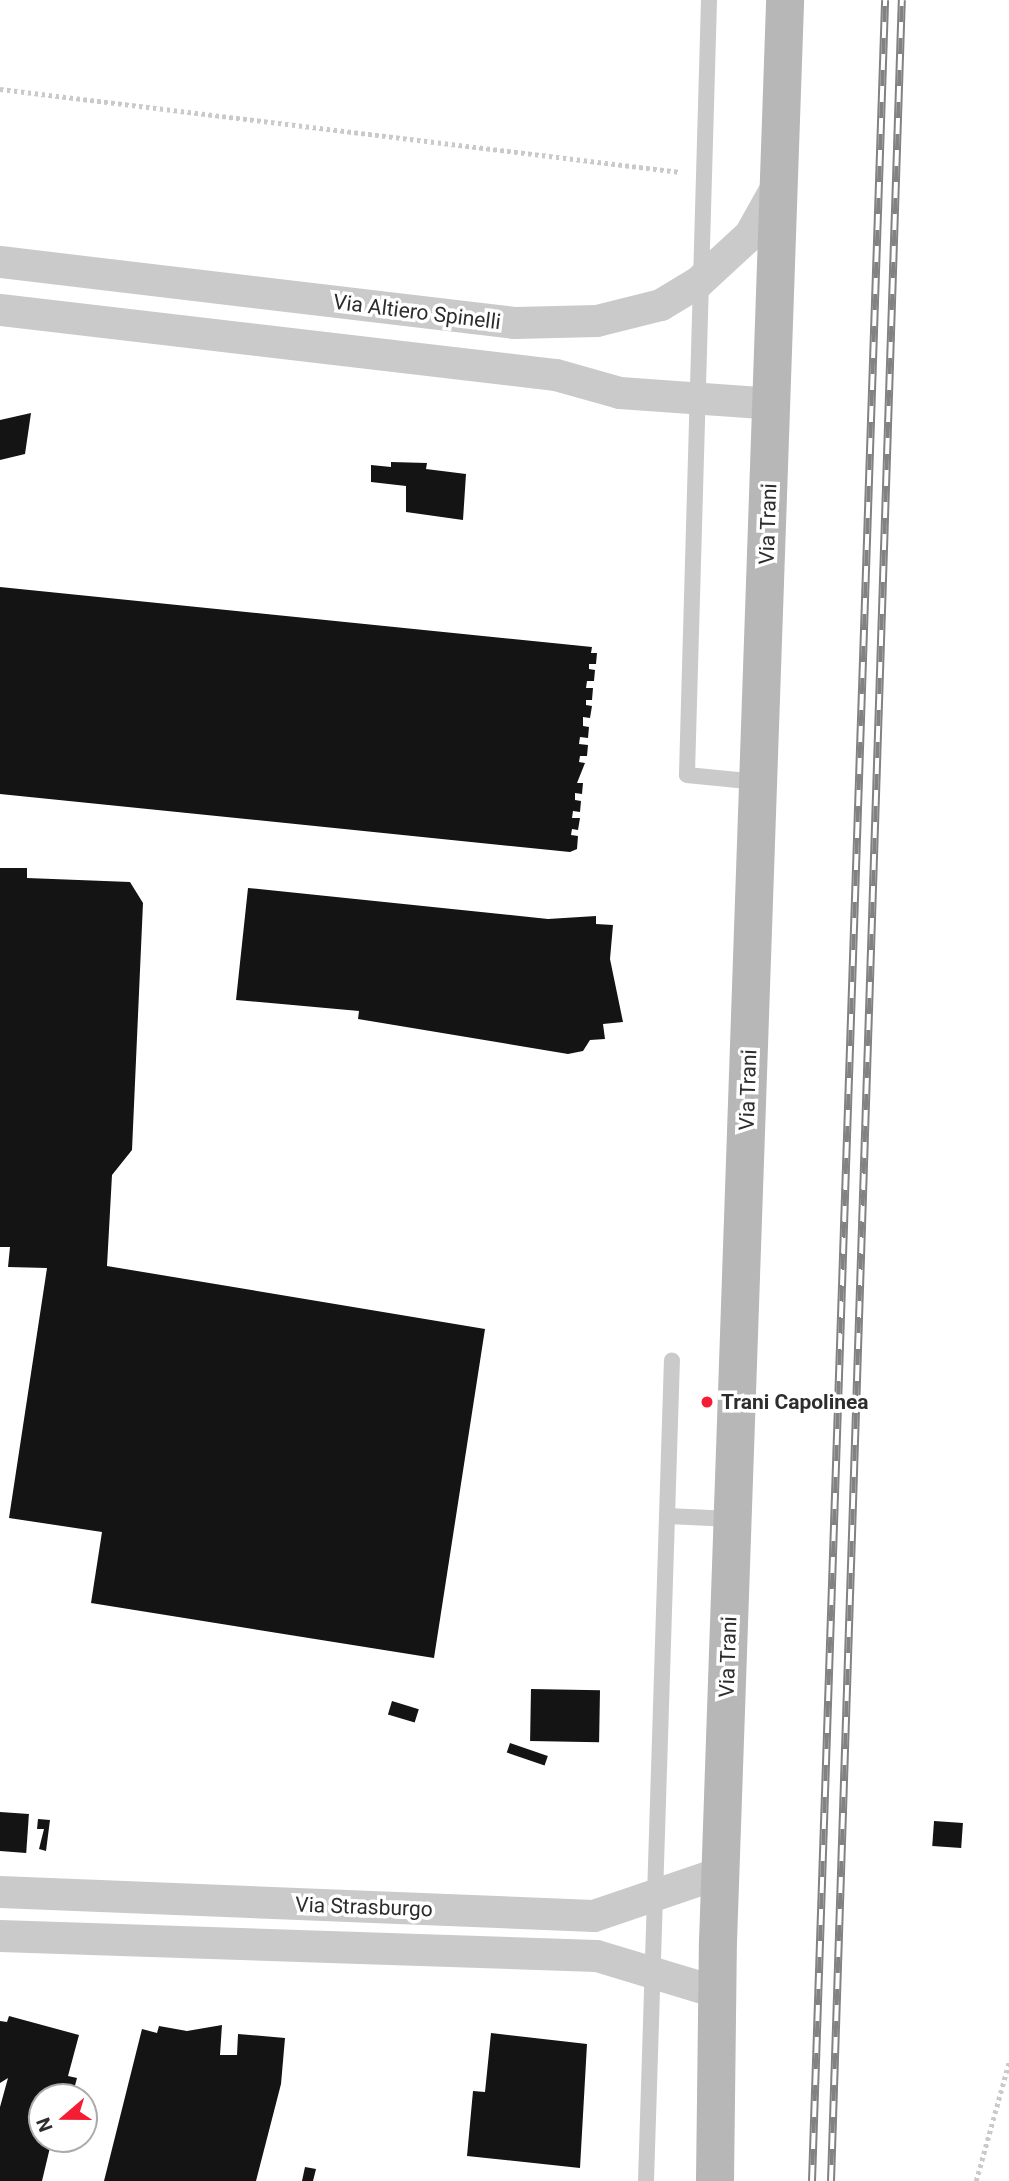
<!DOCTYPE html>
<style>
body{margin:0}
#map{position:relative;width:1009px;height:2181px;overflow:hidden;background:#fff;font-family:Roboto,sans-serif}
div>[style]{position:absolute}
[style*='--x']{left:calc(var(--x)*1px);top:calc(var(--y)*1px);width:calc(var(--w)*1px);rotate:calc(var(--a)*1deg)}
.building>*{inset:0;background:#141414;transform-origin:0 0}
.path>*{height:4.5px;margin-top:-2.25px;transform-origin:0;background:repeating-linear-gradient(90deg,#cacaca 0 3.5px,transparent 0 7px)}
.service>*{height:16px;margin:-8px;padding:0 8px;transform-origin:8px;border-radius:8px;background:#cacaca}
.minor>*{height:32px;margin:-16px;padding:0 16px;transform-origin:16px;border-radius:16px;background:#cacaca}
.secondary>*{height:38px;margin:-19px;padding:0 19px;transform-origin:19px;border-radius:19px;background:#b7b7b7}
.rail>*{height:8px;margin-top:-4px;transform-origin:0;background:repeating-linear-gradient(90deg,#fff 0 16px,#828282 0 32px);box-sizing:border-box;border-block:2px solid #828282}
.dots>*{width:19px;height:19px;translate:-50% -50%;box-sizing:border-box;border:4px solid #fff;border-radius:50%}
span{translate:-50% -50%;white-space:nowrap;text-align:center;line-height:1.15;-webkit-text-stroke:7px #fff;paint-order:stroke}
.street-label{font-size:21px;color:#2d2d2d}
.poi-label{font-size:21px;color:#2d2d2d;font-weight:700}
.left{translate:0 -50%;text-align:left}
.north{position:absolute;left:28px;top:2083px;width:70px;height:70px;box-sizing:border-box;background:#fff;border:2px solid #ababab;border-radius:50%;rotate:250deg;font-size:19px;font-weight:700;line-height:28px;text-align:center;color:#2d2d2d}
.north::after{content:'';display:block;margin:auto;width:24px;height:32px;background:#f51d34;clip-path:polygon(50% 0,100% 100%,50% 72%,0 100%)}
</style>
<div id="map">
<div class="building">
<i style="clip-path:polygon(31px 413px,25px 454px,0 460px,0 420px)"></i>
<i style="clip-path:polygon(391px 462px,427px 463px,426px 469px,466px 474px,463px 520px,406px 512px,406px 486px,371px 482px,371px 465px,391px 467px)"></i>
<i style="clip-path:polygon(0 587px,592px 647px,591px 653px,597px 653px,596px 664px,589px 664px,589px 669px,595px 670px,594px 681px,587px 681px,586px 688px,593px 688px,592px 700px,586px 700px,586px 705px,592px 706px,590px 718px,583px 717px,583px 726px,589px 727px,588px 738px,580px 737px,579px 744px,588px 745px,587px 756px,580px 756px,579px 762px,585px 763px,577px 783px,583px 783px,582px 794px,575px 793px,575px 800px,581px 801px,580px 812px,573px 811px,572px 818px,580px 818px,578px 830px,572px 829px,571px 835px,578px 836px,577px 849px,570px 852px,0 794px)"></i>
<i style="clip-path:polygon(0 868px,27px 868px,27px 878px,130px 882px,143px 903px,132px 1150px,112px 1175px,107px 1266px,485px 1329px,434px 1658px,91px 1603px,102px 1532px,9px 1518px,47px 1268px,8px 1267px,10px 1247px,0 1247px)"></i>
<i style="clip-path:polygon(248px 888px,548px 919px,596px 916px,596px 924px,613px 925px,610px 959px,623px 1022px,603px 1024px,605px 1039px,590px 1040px,583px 1051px,568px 1054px,358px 1019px,359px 1011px,236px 1000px)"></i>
<i style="left:531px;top:1689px;width:69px;height:52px;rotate:1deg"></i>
<i style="left:392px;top:1701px;width:28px;height:14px;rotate:17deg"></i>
<i style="left:510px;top:1743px;width:40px;height:10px;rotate:19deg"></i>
<i style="left:0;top:1812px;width:29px;height:39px;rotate:4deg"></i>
<i style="clip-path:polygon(38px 1819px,50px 1820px,46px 1851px,39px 1849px,44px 1829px,37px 1829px)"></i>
<i style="left:934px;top:1821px;width:29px;height:25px;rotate:4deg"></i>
<i style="clip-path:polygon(9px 2016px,79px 2035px,68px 2076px,77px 2078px,72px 2097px,42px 2097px,42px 2139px,52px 2139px,42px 2181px,0 2181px,0 2107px,8px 2078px,0 2083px,0 2021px,7px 2022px)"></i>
<i style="clip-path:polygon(222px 2025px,220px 2055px,237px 2055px,238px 2034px,285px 2038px,281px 2084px,256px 2181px,104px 2181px,142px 2029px,157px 2033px,159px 2026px,187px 2031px)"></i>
<i style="clip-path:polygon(491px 2033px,587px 2044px,580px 2168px,467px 2156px,473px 2091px,485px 2092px)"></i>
<i style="clip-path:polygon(305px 2167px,316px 2169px,313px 2181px,302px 2181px)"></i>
</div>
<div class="path">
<i style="--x:0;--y:89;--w:685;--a:6.96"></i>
<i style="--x:976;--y:2181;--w:123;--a:-74.5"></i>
</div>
<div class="service">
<i style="--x:709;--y:0;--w:775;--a:91.63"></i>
<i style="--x:687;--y:775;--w:71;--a:5.6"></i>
<i style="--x:667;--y:1516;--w:65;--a:2.6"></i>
<i style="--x:646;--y:2181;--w:821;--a:-88.19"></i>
</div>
<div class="minor">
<i style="--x:0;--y:262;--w:519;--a:6.76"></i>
<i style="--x:515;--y:323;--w:82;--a:-1.4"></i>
<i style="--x:597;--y:321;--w:66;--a:-14"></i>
<i style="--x:661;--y:305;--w:44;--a:-31.2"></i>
<i style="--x:699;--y:282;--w:69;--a:-42.7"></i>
<i style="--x:750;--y:235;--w:57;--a:-60.8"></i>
<i style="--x:0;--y:310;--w:560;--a:6.67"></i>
<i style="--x:556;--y:375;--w:66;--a:15.7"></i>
<i style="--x:620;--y:393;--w:152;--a:4.1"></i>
<i style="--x:0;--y:1892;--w:594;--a:2.31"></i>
<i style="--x:594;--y:1916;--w:133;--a:-18.8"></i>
<i style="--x:0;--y:1936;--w:597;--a:1.92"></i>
<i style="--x:597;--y:1956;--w:124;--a:16.8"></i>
</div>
<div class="secondary">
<i style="--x:715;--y:2181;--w:239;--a:-89.3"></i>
<i style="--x:718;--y:1942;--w:1943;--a:-88.02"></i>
</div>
<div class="rail">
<i style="--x:812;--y:2181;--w:2182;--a:-88.08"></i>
<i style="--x:831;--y:2181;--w:2182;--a:-88.14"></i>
</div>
<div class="dots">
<i style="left:707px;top:1402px;background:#f51d34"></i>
</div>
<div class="street-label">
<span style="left:417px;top:312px;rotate:7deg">Via Altiero Spinelli</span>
<span style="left:768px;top:524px;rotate:-88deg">Via Trani</span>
<span style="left:748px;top:1090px;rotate:-88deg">Via Trani</span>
<span style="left:728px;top:1657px;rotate:-88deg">Via Trani</span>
<span style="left:364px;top:1907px;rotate:2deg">Via Strasburgo</span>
</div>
<div class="poi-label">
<span class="left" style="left:721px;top:1402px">Trani Capolinea</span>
</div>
<div class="north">N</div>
</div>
